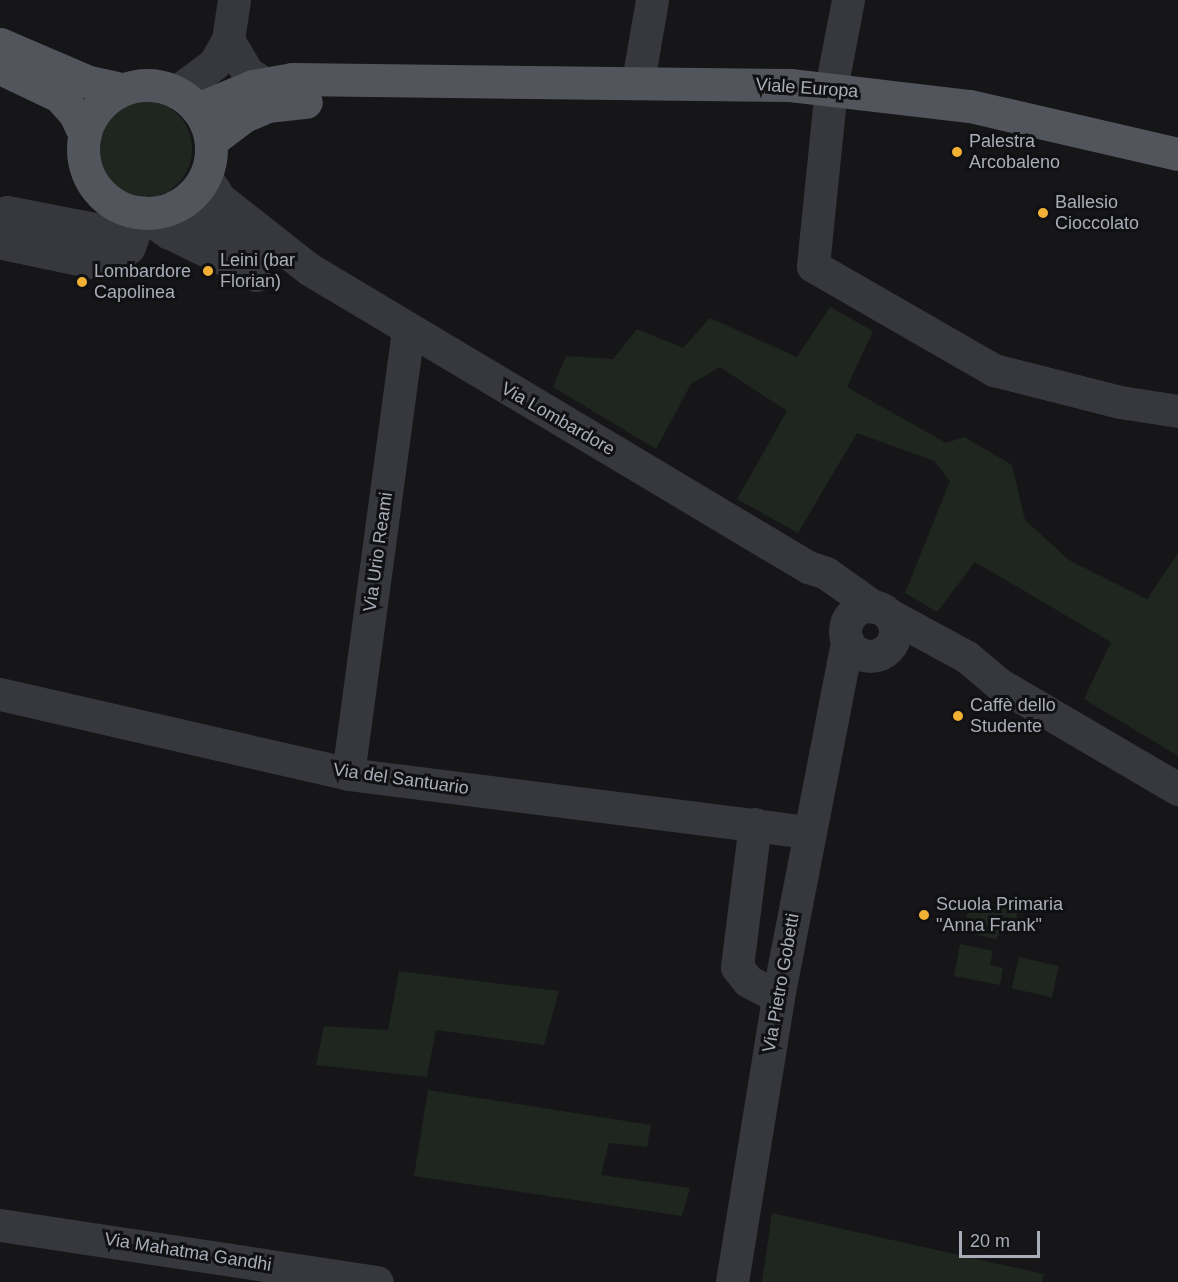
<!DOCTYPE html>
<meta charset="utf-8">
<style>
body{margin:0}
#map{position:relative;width:1178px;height:1282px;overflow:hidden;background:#161618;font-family:Arial,sans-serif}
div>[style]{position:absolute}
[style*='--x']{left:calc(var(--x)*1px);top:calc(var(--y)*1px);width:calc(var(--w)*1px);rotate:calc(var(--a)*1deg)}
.green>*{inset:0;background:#1e261f;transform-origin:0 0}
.round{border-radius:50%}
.minor>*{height:33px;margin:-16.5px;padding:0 16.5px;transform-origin:16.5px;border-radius:16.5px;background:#37383d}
.minor>.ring{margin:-16.5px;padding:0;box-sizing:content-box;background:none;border:33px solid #37383d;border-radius:50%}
.major>*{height:33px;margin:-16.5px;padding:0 16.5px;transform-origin:16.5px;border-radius:16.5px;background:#53555c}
.major>.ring{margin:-16.5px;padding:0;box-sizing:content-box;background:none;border:33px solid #53555c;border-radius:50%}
.dots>*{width:16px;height:16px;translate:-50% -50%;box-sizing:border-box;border:3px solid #111113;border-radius:50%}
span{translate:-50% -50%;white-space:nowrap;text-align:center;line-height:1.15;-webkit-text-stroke:6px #111113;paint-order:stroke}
.street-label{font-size:18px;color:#a8adb8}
.poi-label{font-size:18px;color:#a8adb8}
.left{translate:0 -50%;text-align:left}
.scale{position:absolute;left:959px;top:1231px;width:81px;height:27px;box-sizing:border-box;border:3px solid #a8adb8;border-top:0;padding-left:8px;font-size:18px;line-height:21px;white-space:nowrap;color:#a8adb8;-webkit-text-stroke:4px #111113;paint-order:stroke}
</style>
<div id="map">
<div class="green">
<i class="round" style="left:94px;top:100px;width:98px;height:98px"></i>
<i style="clip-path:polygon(830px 307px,873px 331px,847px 387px,946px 443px,964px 437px,1012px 465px,1025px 520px,1069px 560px,1147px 599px,1178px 553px,1178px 756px,1084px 699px,1111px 642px,975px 562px,937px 612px,905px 593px,950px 481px,934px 461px,857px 433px,798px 533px,737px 499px,787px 411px,720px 367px,691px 384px,656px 449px,553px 387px,566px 356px,613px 359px,637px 329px,683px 348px,710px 318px,797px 357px)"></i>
<i style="clip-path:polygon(970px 899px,1018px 910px,1014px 930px,1002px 930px,996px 939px,964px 932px)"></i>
<i style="clip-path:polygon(960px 944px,993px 951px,990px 965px,1003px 968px,1000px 985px,954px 976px)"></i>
<i style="left:1019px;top:957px;width:41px;height:32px;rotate:13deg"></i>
<i style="clip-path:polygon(399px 971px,559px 991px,544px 1045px,436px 1030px,427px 1077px,316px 1065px,324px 1026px,388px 1030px)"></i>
<i style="clip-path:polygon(428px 1090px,651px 1125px,647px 1147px,609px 1143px,601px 1175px,690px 1188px,682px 1216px,414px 1176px)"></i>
<i style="clip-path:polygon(772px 1213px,1044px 1274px,1042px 1282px,762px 1282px)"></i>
</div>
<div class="minor">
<i style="--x:848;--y:0;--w:90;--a:100.9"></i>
<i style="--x:831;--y:88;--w:179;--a:95.8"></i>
<i style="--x:813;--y:266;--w:209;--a:29.9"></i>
<i style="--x:994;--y:370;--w:130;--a:14.3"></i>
<i style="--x:1120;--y:402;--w:59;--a:8.8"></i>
<i style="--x:228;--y:40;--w:39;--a:59"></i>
<i style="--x:248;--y:73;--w:20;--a:33"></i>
<i style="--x:638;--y:81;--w:82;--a:-80.2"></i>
<i style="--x:176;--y:92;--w:47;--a:-36.4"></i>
<i style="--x:214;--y:64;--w:28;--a:-60"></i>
<i style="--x:228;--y:40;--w:40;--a:-81.5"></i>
<i style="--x:205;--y:176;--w:27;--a:57"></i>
<i style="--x:220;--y:199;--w:113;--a:38.2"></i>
<i style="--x:309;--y:269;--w:581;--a:30.85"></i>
<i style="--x:808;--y:567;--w:19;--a:18"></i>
<i style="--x:826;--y:573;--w:59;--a:35.3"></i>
<i style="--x:175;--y:206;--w:94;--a:27.9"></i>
<i style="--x:7;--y:212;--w:101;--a:10.9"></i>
<i style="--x:106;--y:231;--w:40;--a:-28"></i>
<i style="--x:141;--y:212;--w:34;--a:37"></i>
<i style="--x:168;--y:232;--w:98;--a:26"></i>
<i style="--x:2;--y:243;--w:92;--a:11.9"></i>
<i style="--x:92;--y:262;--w:25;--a:-12"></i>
<i style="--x:116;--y:257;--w:16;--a:-38"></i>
<i style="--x:129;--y:247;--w:37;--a:-71"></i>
<i class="ring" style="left:845px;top:606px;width:17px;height:17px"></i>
<i style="--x:888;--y:614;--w:90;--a:28.6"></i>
<i style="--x:967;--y:657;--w:42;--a:40.2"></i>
<i style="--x:999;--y:684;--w:208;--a:30.4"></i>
<i style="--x:0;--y:694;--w:357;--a:12.9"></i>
<i style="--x:348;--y:774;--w:465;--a:7.2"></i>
<i style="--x:348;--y:774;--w:447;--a:-82.3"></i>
<i style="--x:755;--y:824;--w:144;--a:97.2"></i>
<i style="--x:737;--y:967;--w:18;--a:52"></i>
<i style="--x:748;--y:981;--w:34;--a:28"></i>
<i style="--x:0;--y:1225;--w:381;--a:8.6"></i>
<i style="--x:732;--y:1282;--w:289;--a:-80.8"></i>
<i style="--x:778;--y:997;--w:363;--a:-79"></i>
</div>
<div class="major">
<i style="--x:0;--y:44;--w:97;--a:23.1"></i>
<i style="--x:89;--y:82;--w:34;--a:12"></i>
<i style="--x:0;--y:68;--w:65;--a:25.4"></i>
<i style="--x:59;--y:96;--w:24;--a:48"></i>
<i style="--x:75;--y:114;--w:23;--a:65"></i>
<i class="ring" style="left:83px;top:85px;width:95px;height:95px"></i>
<i style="--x:197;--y:109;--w:61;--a:-22.3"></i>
<i style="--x:253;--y:86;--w:40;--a:-10"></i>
<i style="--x:292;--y:79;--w:498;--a:0.7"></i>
<i style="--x:790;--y:85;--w:181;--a:6.7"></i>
<i style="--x:970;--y:106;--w:213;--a:13"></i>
<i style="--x:211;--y:141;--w:41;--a:-37.1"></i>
<i style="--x:244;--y:116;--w:25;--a:-23"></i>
<i style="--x:267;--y:106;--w:39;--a:-6"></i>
</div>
<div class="dots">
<i style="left:957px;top:152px;background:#f2b134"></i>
<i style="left:1043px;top:213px;background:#f2b134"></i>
<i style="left:208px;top:271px;background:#f2b134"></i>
<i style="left:82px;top:282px;background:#f2b134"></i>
<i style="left:958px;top:716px;background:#f2b134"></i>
<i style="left:924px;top:915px;background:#f2b134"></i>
</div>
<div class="street-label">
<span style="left:807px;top:88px;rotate:4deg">Viale Europa</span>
<span style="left:558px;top:419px;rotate:30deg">Via Lombardore</span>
<span style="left:378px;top:552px;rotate:-82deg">Via Urio Reami</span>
<span style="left:401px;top:779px;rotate:8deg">Via del Santuario</span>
<span style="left:781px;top:983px;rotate:-80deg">Via Pietro Gobetti</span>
<span style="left:188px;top:1252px;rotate:9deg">Via Mahatma Gandhi</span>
</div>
<div class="poi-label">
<span class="left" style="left:969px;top:152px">Palestra<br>Arcobaleno</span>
<span class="left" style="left:1055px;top:213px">Ballesio<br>Cioccolato</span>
<span class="left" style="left:220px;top:271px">Leini (bar<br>Florian)</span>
<span class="left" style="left:94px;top:282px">Lombardore<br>Capolinea</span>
<span class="left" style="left:970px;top:716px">Caffè dello<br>Studente</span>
<span class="left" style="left:936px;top:915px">Scuola Primaria<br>"Anna Frank"</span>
</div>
<div class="scale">20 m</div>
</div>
